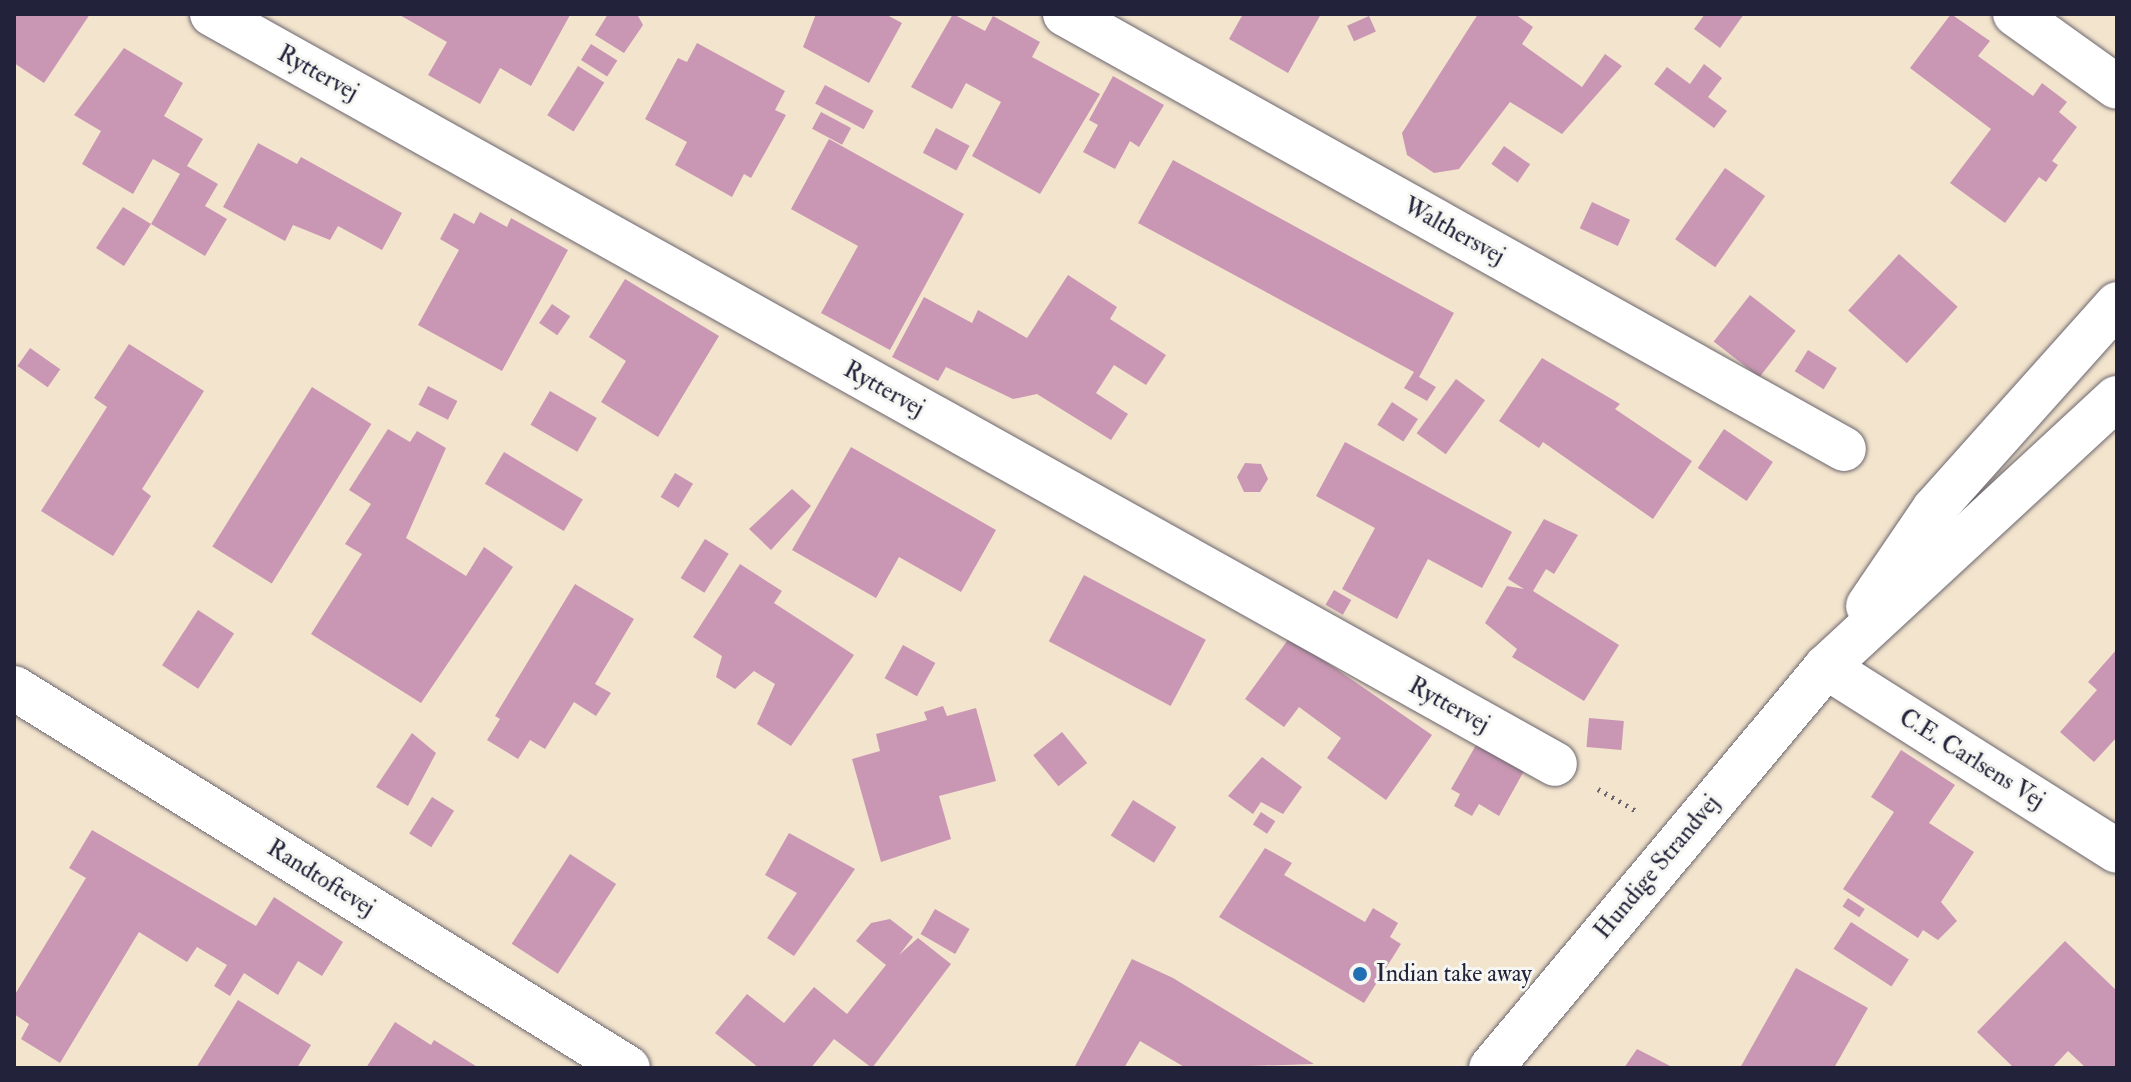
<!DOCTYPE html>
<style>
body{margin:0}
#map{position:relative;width:2131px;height:1082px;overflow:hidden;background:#f3e4cd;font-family:"IM FELL Double Pica",serif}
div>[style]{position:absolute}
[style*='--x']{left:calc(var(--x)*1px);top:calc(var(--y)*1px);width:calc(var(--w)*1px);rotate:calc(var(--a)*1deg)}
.building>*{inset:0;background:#c997b3;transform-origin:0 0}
.path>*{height:5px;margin-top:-2.5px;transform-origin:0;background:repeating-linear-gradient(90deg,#6b666e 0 2px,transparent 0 8px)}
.roads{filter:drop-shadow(0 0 2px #6b666e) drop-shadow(0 0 2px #6b666e)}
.minor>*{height:44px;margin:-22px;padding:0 22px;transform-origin:22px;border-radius:22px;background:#fff}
.secondary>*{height:44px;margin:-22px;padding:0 22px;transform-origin:22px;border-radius:22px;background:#fff}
.dots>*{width:22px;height:22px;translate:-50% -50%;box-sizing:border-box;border:4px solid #f6f6f2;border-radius:50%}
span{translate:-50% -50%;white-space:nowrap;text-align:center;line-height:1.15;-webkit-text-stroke:6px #f6f6f2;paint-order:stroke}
.street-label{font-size:24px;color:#22223b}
.poi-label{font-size:24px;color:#22223b}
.left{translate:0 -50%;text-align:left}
.frame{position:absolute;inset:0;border:16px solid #22223b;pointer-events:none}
</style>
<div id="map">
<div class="building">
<i style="clip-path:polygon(14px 14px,90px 14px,44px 83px,14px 63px)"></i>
<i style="clip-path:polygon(398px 14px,569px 14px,570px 15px,531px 86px,500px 68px,480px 104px,428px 75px,447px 42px)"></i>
<i style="clip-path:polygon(608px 14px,637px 14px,643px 25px,624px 53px,595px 35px)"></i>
<i style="clip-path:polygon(816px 14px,885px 14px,902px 23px,869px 83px,803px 47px)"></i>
<i style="clip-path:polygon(953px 14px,985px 31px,993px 16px,1040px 42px,1032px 57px,1100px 94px,1040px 194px,972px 156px,1001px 102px,966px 83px,952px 109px,911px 87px)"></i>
<i style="clip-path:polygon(1243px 14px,1321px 14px,1288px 73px,1229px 39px)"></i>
<i style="clip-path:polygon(1478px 14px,1515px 14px,1533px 27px,1522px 44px,1582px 87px,1605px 54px,1622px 66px,1562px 134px,1510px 102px,1459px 169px,1434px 173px,1407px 155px,1402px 133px)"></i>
<i style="clip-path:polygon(1705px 14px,1744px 14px,1720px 48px,1694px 29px)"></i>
<i style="clip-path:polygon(1951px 14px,1990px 41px,1978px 56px,2033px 96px,2042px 83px,2067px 102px,2059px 112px,2077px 127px,2052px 161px,2058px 165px,2046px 182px,2039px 177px,2005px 223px,1950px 183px,1991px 129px,1910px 68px)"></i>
<i style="left:1369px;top:16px;width:17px;height:24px;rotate:66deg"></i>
<i style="clip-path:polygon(697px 43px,785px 91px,775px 110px,786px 115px,751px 178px,744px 174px,732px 197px,675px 165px,687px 142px,645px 119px,678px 58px,687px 62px)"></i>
<i style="left:591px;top:44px;width:31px;height:19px;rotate:32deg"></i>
<i style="clip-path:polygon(124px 48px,183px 83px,164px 116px,203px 139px,187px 166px,218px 184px,205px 206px,227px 219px,205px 256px,151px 224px,124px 266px,96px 248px,123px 207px,151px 224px,180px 174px,153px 159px,133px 194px,82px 164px,101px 131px,74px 115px)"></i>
<i style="clip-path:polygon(1704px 64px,1722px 78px,1708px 97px,1727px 111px,1714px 128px,1654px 84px,1667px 67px,1690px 84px)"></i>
<i style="left:578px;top:66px;width:31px;height:58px;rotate:32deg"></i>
<i style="clip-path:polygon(1113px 76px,1164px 105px,1139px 147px,1130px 141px,1115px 169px,1083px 152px,1098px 125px,1089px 120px)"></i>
<i style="left:825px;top:85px;width:55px;height:21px;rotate:28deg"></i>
<i style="left:821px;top:112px;width:34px;height:19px;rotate:28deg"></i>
<i style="left:936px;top:128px;width:38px;height:28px;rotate:28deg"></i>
<i style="clip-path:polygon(829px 139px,964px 214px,890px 350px,821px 313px,858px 246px,791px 209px)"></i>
<i style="clip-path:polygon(258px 143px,297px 164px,301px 157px,402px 213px,382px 250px,338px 226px,330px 240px,293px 225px,285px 241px,223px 207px)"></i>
<i style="left:1504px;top:146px;width:32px;height:22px;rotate:35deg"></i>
<i style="clip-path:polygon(1173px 160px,1454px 313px,1419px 377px,1436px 387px,1427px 401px,1404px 388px,1414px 372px,1138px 223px)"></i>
<i style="left:1725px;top:168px;width:49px;height:87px;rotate:35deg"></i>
<i style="left:1592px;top:202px;width:42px;height:29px;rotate:25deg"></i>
<i style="clip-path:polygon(480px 212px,507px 227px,511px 218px,568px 250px,502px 371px,418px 325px,459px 250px,440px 239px,454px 213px,474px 224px)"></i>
<i style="left:1899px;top:254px;width:79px;height:76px;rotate:42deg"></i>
<i style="clip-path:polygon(1068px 275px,1117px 307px,1110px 319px,1166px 355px,1146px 385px,1114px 365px,1096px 393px,1128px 414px,1111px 440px,1037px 394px,1013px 399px,946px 367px,938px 381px,892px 357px,924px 297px,972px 323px,978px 310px,1027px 338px)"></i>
<i style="clip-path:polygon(625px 279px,719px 336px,658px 437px,601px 402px,626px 361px,589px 337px)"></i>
<i style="left:1750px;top:295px;width:58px;height:59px;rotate:38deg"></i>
<i style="left:552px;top:304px;width:22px;height:23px;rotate:34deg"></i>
<i style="clip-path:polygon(129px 344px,204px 391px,142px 489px,151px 496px,113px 556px,41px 511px,107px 407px,94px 398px)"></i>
<i style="left:30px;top:348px;width:37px;height:22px;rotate:35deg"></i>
<i style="left:1808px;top:350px;width:34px;height:25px;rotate:32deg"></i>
<i style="clip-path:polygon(1542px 358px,1620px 404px,1615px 409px,1692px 461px,1653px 519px,1543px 442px,1539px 448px,1499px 421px)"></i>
<i style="left:1456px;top:379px;width:36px;height:67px;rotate:36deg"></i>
<i style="left:428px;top:386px;width:33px;height:21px;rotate:27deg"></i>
<i style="left:312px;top:387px;width:70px;height:188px;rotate:32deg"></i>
<i style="left:550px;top:391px;width:54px;height:39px;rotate:30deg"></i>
<i style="left:1392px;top:402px;width:31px;height:27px;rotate:33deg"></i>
<i style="clip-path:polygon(388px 429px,410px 442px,417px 431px,446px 448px,406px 538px,466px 576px,484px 547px,513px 567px,421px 703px,311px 634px,362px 554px,345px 544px,371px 504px,349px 490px)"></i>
<i style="left:1724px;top:429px;width:59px;height:47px;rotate:34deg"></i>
<i style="clip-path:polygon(1345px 442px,1512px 532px,1482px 588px,1428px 559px,1397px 619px,1342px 589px,1375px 528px,1316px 496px)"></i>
<i style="clip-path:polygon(851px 447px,996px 530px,961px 592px,899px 557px,876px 598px,792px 550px)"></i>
<i style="left:504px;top:452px;width:92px;height:37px;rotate:31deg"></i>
<i style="clip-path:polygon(1245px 463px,1261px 464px,1268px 479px,1260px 492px,1244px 492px,1237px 477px)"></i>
<i style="left:675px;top:473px;width:21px;height:28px;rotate:31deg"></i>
<i style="clip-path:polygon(792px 489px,811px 506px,771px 550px,749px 529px)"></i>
<i style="clip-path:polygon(1544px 519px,1578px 535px,1554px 574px,1546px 569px,1533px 591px,1619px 645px,1584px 701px,1512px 657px,1517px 649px,1485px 623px,1507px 586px,1524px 589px,1508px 579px)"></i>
<i style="left:705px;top:539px;width:28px;height:46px;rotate:32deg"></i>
<i style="clip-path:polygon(740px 564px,782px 591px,774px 603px,854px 655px,791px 746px,757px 724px,775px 684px,754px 671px,735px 689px,716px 677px,722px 656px,693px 637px)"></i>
<i style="left:1084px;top:575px;width:138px;height:75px;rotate:28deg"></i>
<i style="clip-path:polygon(575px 584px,634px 619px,595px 684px,611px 693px,596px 716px,574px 702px,545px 749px,530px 740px,518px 759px,487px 740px,500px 719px,495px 716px)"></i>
<i style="left:1334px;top:590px;width:20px;height:17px;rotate:30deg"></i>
<i style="left:198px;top:610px;width:43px;height:66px;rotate:33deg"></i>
<i style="clip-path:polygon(1290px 637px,1432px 735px,1386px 800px,1327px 758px,1341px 738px,1299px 707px,1284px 727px,1245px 699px)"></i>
<i style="left:903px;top:645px;width:37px;height:38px;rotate:29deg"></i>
<i style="clip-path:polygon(2117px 649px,2117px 737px,2094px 762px,2060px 732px,2097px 690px,2088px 682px)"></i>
<i style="clip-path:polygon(943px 706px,947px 716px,976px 708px,996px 781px,939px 796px,951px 839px,881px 862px,852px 759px,880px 751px,876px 734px,927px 720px,924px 712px)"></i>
<i style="left:1589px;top:718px;width:35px;height:29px;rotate:5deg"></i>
<i style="left:1062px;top:732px;width:40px;height:37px;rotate:51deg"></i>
<i style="clip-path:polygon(412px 733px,436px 753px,408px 806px,376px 787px)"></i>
<i style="clip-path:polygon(1476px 745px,1524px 771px,1499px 816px,1479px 804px,1472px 816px,1454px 806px,1460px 794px,1451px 789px)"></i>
<i style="clip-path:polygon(1901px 750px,1955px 785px,1929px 823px,1974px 852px,1941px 902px,1957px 921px,1938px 940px,1923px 930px,1918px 938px,1843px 889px,1894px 812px,1871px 797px)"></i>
<i style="clip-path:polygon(1262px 757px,1302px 787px,1283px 814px,1261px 802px,1253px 814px,1228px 796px)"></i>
<i style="left:432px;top:797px;width:26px;height:43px;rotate:32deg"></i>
<i style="left:1133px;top:800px;width:51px;height:42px;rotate:32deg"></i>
<i style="left:1261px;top:812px;width:17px;height:15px;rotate:33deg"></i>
<i style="clip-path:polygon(92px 830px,256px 926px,274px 897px,343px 942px,322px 976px,298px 961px,278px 995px,244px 973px,230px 996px,214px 986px,227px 965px,197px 947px,187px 962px,139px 932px,60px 1063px,21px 1039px,29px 1024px,14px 1014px,14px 996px,86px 878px,69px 868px)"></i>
<i style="clip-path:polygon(789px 833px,855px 869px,794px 956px,767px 938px,797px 893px,765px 875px)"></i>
<i style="clip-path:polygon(1265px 848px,1292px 863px,1284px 875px,1365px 922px,1373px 908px,1398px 923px,1390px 937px,1401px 944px,1364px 1003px,1219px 917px)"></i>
<i style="left:570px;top:854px;width:55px;height:107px;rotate:33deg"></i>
<i style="left:1848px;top:898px;width:20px;height:10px;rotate:33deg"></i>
<i style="left:935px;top:909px;width:40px;height:29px;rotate:30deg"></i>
<i style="clip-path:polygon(890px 919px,913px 937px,899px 955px,918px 938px,951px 964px,872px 1068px,834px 1039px,811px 1068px,759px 1068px,715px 1033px,747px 994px,784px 1023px,814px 987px,847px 1014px,886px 965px,856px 941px,871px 923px)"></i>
<i style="left:1851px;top:922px;width:69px;height:32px;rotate:33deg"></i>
<i style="clip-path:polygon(2065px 941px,2117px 991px,2117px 1068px,2086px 1068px,2068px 1051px,2052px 1068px,2014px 1068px,1977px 1032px)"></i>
<i style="clip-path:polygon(1132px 959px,1173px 978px,1314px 1064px,1186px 1068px,1140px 1041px,1124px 1068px,1074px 1068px)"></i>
<i style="clip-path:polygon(1796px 968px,1868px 1008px,1834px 1068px,1740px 1068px)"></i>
<i style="clip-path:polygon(238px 1000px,311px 1045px,297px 1068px,196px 1068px)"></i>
<i style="clip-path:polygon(395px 1022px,431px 1045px,434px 1040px,479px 1068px,366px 1068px)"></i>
<i style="clip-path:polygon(1637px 1049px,1674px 1068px,1624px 1068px)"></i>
</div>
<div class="path">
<i style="--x:1598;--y:789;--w:46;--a:29.9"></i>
</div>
<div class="roads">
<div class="minor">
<i style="--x:212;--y:14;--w:1538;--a:29.18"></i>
<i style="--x:1065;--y:14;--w:892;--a:29.18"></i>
<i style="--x:2015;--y:14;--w:125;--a:35.6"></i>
<i style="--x:1826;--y:667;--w:344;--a:32.3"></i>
<i style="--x:14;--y:688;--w:722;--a:31.75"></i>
</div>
<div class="secondary">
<i style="--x:1868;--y:606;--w:117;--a:-55.8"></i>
<i style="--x:1934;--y:509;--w:275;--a:-48.2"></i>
<i style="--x:1491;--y:1068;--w:523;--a:-50.12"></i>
<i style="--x:1826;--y:667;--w:396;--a:-42.8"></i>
</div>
</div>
<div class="dots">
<i style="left:1360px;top:974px;background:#1f6fb2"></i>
</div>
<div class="street-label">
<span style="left:318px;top:73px;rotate:29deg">Ryttervej</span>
<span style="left:1454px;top:231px;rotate:29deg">Walthersvej</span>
<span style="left:884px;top:389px;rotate:29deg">Ryttervej</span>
<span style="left:1449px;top:705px;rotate:29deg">Ryttervej</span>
<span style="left:1972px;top:759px;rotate:32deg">C.E. Carlsens Vej</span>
<span style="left:1657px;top:867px;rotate:-50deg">Hundige Strandvej</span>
<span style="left:321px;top:878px;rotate:32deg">Randtoftevej</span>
</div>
<div class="poi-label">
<span class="left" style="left:1376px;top:974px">Indian take away</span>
</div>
<div class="frame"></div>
</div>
